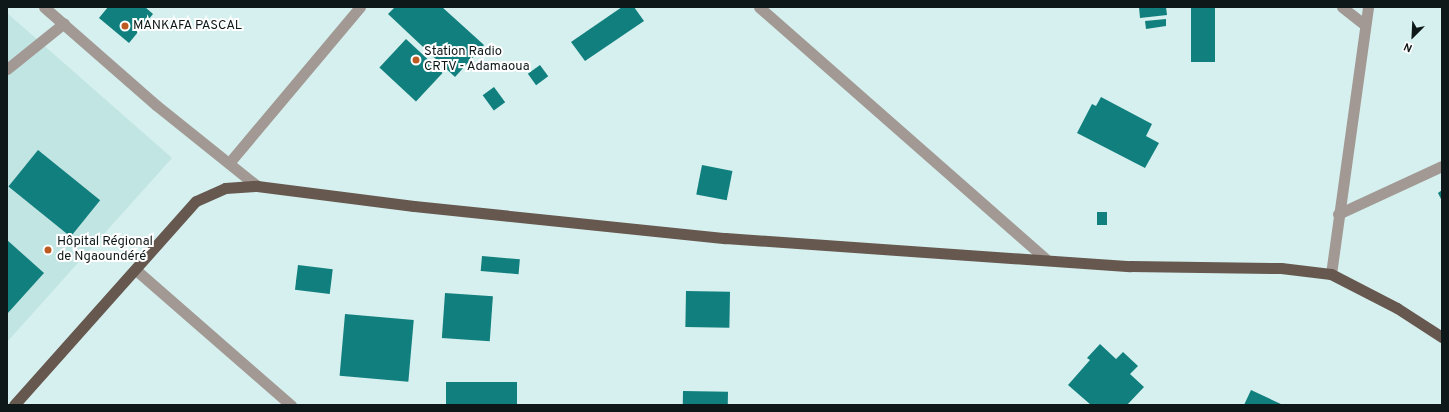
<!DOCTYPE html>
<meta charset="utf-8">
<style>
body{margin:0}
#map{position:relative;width:1449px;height:412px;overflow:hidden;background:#d5f0ee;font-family:Overpass,sans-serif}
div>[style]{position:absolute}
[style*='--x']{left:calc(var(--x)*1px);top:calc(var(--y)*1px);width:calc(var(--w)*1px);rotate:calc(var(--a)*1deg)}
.built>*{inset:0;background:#c1e5e3}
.building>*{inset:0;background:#117f7d;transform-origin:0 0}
.service>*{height:11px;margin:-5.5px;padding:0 5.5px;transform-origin:5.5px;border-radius:5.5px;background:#a29994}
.minor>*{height:11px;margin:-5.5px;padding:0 5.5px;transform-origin:5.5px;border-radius:5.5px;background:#a29994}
.tertiary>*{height:11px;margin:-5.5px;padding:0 5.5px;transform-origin:5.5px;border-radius:5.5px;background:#a29994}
.primary>*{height:11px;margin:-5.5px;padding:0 5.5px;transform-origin:5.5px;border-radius:5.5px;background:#66574f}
.dots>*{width:11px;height:11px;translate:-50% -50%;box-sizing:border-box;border:2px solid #fff;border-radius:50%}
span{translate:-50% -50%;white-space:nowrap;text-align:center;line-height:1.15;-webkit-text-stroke:4px #fff;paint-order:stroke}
.poi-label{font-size:13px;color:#0e1818}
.left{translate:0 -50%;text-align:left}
.frame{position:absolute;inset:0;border:8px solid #0e1818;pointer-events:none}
.north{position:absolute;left:1393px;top:16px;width:40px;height:40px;-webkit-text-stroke:3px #fff;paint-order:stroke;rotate:204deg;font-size:11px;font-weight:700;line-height:16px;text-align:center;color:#0e1818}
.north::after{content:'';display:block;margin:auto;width:14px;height:18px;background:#0e1818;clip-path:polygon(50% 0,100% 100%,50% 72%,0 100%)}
</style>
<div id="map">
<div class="built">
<i style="clip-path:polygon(7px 13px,172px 158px,7px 342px)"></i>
</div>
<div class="building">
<i style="clip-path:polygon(108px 7px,145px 7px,153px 14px,129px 43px,99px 18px)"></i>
<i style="clip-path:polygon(395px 7px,442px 7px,484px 45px,455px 77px,388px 14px)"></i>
<i style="clip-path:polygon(622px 7px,634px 7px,644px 21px,585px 61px,571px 42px)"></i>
<i style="clip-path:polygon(1139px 7px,1166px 7px,1167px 15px,1140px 18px)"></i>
<i style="left:1191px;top:7px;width:24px;height:55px"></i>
<i style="clip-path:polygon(1166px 19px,1166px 26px,1146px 29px,1145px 21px)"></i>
<i style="left:406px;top:39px;width:50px;height:39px;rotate:43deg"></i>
<i style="left:540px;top:65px;width:14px;height:15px;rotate:54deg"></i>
<i style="left:494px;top:87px;width:19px;height:14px;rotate:54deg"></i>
<i style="clip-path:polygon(1101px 97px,1152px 124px,1146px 136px,1159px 143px,1145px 168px,1077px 133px,1092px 104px,1096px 106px)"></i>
<i style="left:38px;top:150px;width:80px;height:47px;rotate:39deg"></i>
<i style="left:702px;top:165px;width:31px;height:30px;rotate:11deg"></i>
<i style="clip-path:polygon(1442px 190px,1442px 201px,1438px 193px)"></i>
<i style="left:1097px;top:212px;width:10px;height:13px"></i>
<i style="clip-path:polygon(7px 240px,44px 273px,7px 314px)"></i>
<i style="left:482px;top:256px;width:38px;height:15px;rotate:5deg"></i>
<i style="left:298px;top:265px;width:35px;height:25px;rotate:7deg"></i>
<i style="left:686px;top:291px;width:44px;height:36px;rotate:1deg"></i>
<i style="left:445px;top:293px;width:48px;height:45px;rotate:4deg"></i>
<i style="left:345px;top:314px;width:69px;height:62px;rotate:5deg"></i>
<i style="clip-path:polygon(1100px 344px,1116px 359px,1123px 352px,1138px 366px,1130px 374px,1144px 387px,1127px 405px,1091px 405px,1068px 385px,1090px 360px,1087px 358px)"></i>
<i style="left:517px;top:382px;width:23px;height:71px;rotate:90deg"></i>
<i style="clip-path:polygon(1251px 390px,1283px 405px,1244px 405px)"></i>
<i style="left:683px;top:391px;width:45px;height:14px;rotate:1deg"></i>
</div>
<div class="service">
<i style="--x:7;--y:69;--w:73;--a:-38.9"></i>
</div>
<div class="minor">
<i style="--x:44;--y:7;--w:149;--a:41.2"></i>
<i style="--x:156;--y:105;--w:129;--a:38.7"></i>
<i style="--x:759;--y:7;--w:383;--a:41.3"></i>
<i style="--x:1342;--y:7;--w:29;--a:38"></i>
<i style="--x:229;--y:163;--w:204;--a:-50"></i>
<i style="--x:1338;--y:214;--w:115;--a:-24.8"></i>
<i style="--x:136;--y:270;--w:206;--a:41.1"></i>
</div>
<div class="tertiary">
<i style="--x:1331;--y:274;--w:270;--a:-82.1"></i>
</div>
<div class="primary">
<i style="--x:14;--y:405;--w:273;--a:-48.3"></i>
<i style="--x:196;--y:201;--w:32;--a:-24"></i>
<i style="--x:225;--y:188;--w:32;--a:-4"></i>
<i style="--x:257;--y:186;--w:158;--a:7.3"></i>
<i style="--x:414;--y:206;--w:313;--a:5.9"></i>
<i style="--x:725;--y:238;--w:406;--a:4"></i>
<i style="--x:1130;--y:266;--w:151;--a:0.8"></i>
<i style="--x:1281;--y:268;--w:50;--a:6.8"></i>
<i style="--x:1331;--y:274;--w:74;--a:27.3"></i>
<i style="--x:1397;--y:308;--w:54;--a:32.8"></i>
</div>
<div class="dots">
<i style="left:125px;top:26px;background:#bd5a22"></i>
<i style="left:416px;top:60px;background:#bd5a22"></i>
<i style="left:48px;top:250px;background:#bd5a22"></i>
</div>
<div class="poi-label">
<span class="left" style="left:133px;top:26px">MANKAFA PASCAL</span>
<span class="left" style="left:424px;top:60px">Station Radio<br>CRTV - Adamaoua</span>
<span class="left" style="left:57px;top:250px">Hôpital Régional<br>de Ngaoundéré</span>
</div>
<div class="frame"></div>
<div class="north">N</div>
</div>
